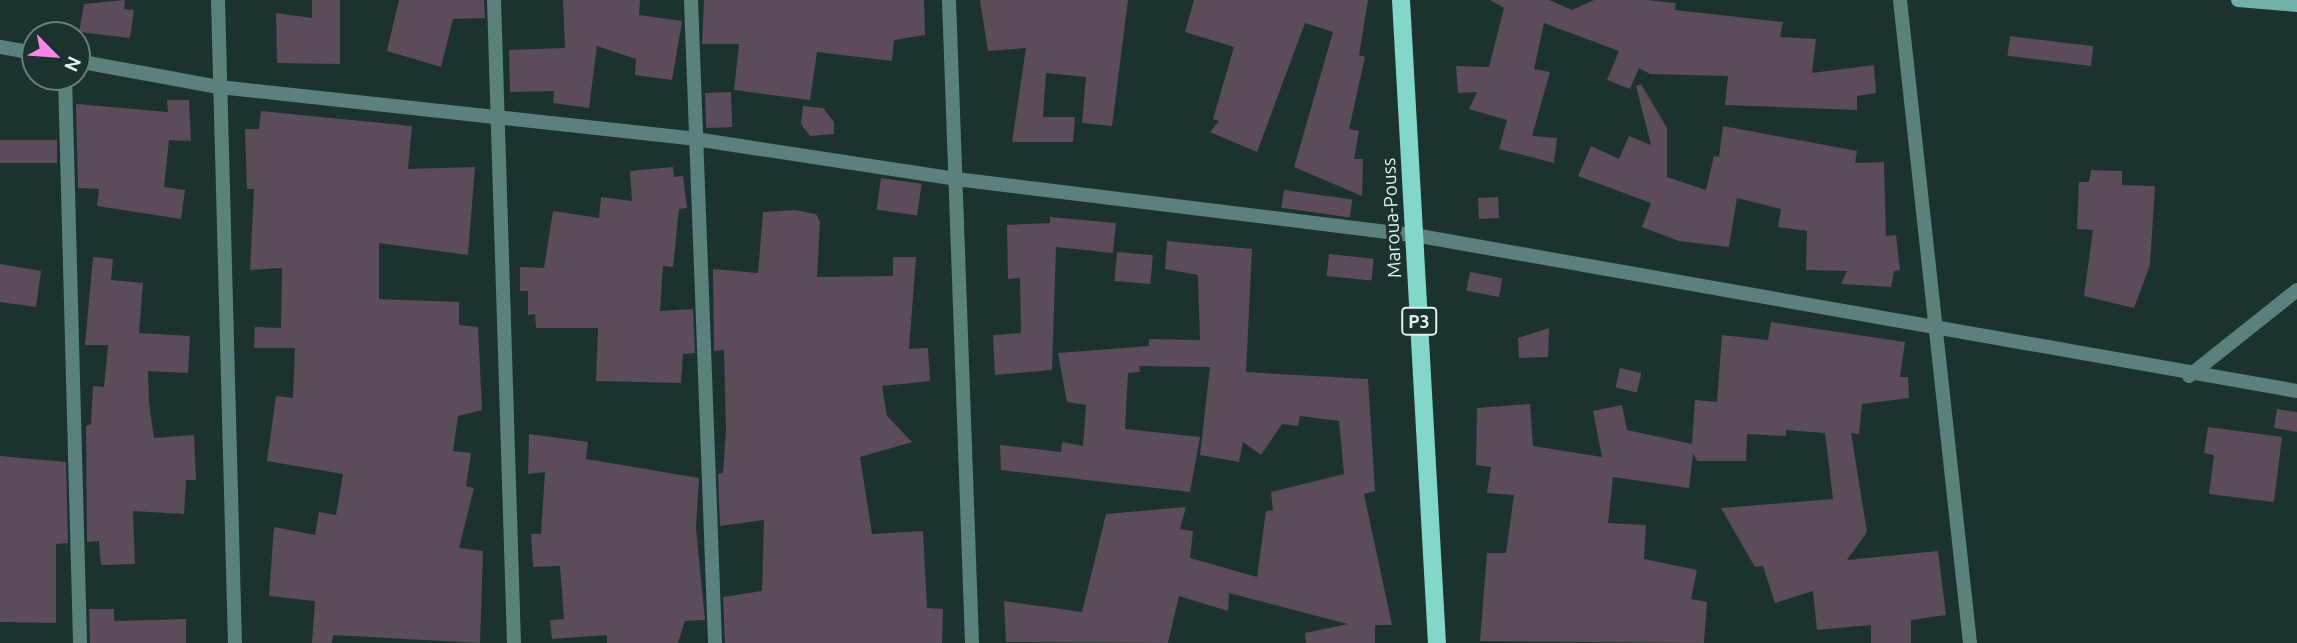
<!DOCTYPE html>
<style>
body{margin:0}
#map{position:relative;width:2297px;height:643px;overflow:hidden;background:#1c322f;font-family:Ubuntu,sans-serif}
div>[style]{position:absolute}
[style*='--x']{left:calc(var(--x)*1px);top:calc(var(--y)*1px);width:calc(var(--w)*1px);rotate:calc(var(--a)*1deg)}
.building>*{inset:0;background:#5c4b58;transform-origin:0 0}
.street>*{height:14px;margin:-7px;padding:0 7px;transform-origin:7px;border-radius:7px;background:#5a817b}
.secondary>*{height:14px;margin:-7px;padding:0 7px;transform-origin:7px;border-radius:7px;background:#71b1a8}
.primary>*{height:18px;margin:-9px;padding:0 9px;transform-origin:9px;border-radius:9px;background:#82d6ca}
span{translate:-50% -50%;white-space:nowrap;text-align:center;line-height:1.15;-webkit-text-stroke:6px #1c322f;paint-order:stroke}
.shield-label span{padding:2px 5px;background:#1c322f;border:2px solid;border-radius:5px;-webkit-text-stroke-width:0}
.shield-label{font-size:18px;color:#e1efed;font-weight:700}
.street-label{font-size:19px;color:#e1efed}
.north{position:absolute;left:21px;top:21px;width:70px;height:70px;box-sizing:border-box;background:#1c322f;border:2px solid #6b7e7b;border-radius:50%;rotate:115deg;font-size:19px;font-weight:700;line-height:28px;text-align:center;color:#e1efed}
.north::after{content:'';display:block;margin:auto;width:24px;height:32px;background:#fc86e4;clip-path:polygon(50% 0,100% 100%,50% 72%,0 100%)}
</style>
<div id="map">
<div class="building">
<i style="clip-path:polygon(125px 0,124px 9px,134px 10px,130px 38px,79px 32px,84px 4px)"></i>
<i style="clip-path:polygon(312px 0,340px 0,340px 64px,277px 63px,276px 13px,312px 18px)"></i>
<i style="clip-path:polygon(399px 0,484px 0,485px 18px,453px 19px,441px 67px,387px 51px)"></i>
<i style="clip-path:polygon(563px 0,640px 0,639px 15px,682px 21px,672px 80px,635px 75px,636px 59px,597px 46px,589px 108px,553px 103px,554px 91px,510px 92px,509px 50px,565px 48px)"></i>
<i style="clip-path:polygon(704px 0,924px 0,925px 35px,894px 40px,892px 61px,817px 52px,810px 100px,734px 90px,739px 44px,702px 44px)"></i>
<i style="clip-path:polygon(980px 0,1128px 0,1112px 126px,1082px 123px,1086px 77px,1046px 73px,1043px 117px,1075px 117px,1073px 142px,1012px 142px,1026px 48px,988px 51px)"></i>
<i style="clip-path:polygon(1194px 0,1368px 0,1359px 55px,1365px 57px,1349px 129px,1359px 131px,1354px 159px,1363px 159px,1362px 196px,1294px 167px,1333px 32px,1305px 23px,1257px 152px,1210px 132px,1219px 121px,1213px 119px,1234px 47px,1185px 32px)"></i>
<i style="clip-path:polygon(1490px 0,1549px 0,1572px 10px,1594px 0,1645px 0,1676px 3px,1675px 10px,1783px 22px,1780px 37px,1816px 39px,1812px 73px,1874px 65px,1876px 93px,1857px 96px,1857px 110px,1725px 105px,1728px 76px,1650px 74px,1639px 68px,1630px 89px,1607px 80px,1619px 51px,1544px 23px,1534px 69px,1550px 72px,1532px 136px,1557px 138px,1554px 163px,1499px 149px,1507px 120px,1469px 109px,1477px 92px,1458px 93px,1456px 66px,1489px 67px,1504px 8px)"></i>
<i style="left:2010px;top:36px;width:84px;height:20px;rotate:7deg"></i>
<i style="clip-path:polygon(1641px 84px,1667px 128px,1667px 177px,1706px 190px,1714px 156px,1719px 157px,1723px 126px,1857px 151px,1855px 163px,1884px 162px,1886px 236px,1896px 235px,1900px 270px,1894px 271px,1891px 287px,1841px 284px,1847px 271px,1806px 270px,1807px 231px,1778px 227px,1781px 209px,1737px 198px,1729px 247px,1679px 241px,1642px 227px,1651px 203px,1578px 176px,1591px 146px,1619px 159px,1629px 136px,1651px 145px,1636px 86px)"></i>
<i style="left:731px;top:92px;width:35px;height:26px;rotate:88deg"></i>
<i style="clip-path:polygon(167px 100px,189px 100px,191px 141px,169px 140px,164px 187px,185px 190px,181px 219px,97px 206px,99px 189px,78px 188px,76px 104px,168px 112px)"></i>
<i style="clip-path:polygon(803px 106px,823px 108px,834px 122px,834px 134px,810px 136px,801px 124px)"></i>
<i style="clip-path:polygon(261px 111px,412px 126px,408px 169px,475px 167px,468px 255px,379px 243px,379px 299px,459px 302px,459px 325px,478px 327px,482px 410px,458px 416px,453px 451px,471px 453px,466px 486px,474px 488px,459px 548px,483px 551px,480px 643px,333px 635px,332px 643px,312px 643px,315px 601px,269px 596px,274px 527px,315px 535px,319px 512px,336px 515px,343px 474px,267px 461px,276px 396px,293px 398px,295px 348px,254px 348px,255px 327px,281px 328px,282px 268px,250px 270px,254px 189px,247px 189px,245px 129px,259px 129px)"></i>
<i style="left:0;top:140px;width:57px;height:23px"></i>
<i style="clip-path:polygon(673px 167px,674px 177px,683px 176px,687px 208px,679px 209px,673px 267px,663px 266px,660px 311px,693px 309px,695px 353px,683px 354px,681px 383px,596px 381px,598px 328px,536px 328px,535px 314px,528px 315px,528px 291px,520px 291px,520px 267px,544px 268px,553px 211px,599px 218px,601px 197px,632px 201px,630px 171px)"></i>
<i style="clip-path:polygon(2091px 170px,2122px 171px,2122px 185px,2155px 186px,2150px 265px,2134px 308px,2084px 296px,2093px 230px,2077px 229px,2079px 182px,2089px 182px)"></i>
<i style="left:881px;top:178px;width:41px;height:32px;rotate:8deg"></i>
<i style="left:1284px;top:190px;width:69px;height:18px;rotate:8deg"></i>
<i style="left:1498px;top:197px;width:21px;height:20px;rotate:87deg"></i>
<i style="clip-path:polygon(795px 210px,816px 214px,820px 222px,817px 277px,893px 276px,893px 257px,916px 257px,909px 349px,928px 348px,930px 381px,882px 386px,887px 416px,912px 442px,860px 457px,872px 534px,923px 531px,927px 608px,943px 609px,942px 643px,725px 643px,723px 597px,762px 591px,764px 520px,720px 526px,718px 474px,723px 473px,726px 430px,724px 350px,714px 351px,713px 269px,758px 273px,763px 212px)"></i>
<i style="clip-path:polygon(1050px 217px,1116px 223px,1113px 253px,1056px 247px,1052px 370px,995px 375px,993px 335px,1021px 333px,1020px 278px,1008px 279px,1007px 225px,1050px 223px)"></i>
<i style="clip-path:polygon(1167px 241px,1252px 249px,1246px 372px,1368px 379px,1375px 491px,1364px 494px,1392px 625px,1375px 625px,1375px 643px,1306px 643px,1305px 633px,1348px 624px,1229px 593px,1228px 611px,1179px 596px,1168px 643px,1006px 642px,1004px 601px,1082px 612px,1106px 514px,1186px 507px,1180px 529px,1193px 531px,1190px 558px,1257px 577px,1266px 511px,1273px 510px,1271px 492px,1344px 474px,1339px 421px,1300px 416px,1298px 426px,1282px 424px,1261px 455px,1243px 442px,1239px 462px,1200px 455px,1210px 367px,1139px 366px,1140px 372px,1128px 373px,1125px 429px,1200px 437px,1190px 492px,1001px 470px,1000px 445px,1061px 452px,1062px 442px,1083px 446px,1086px 405px,1067px 402px,1058px 353px,1149px 346px,1149px 339px,1200px 340px,1198px 275px,1165px 269px)"></i>
<i style="left:1117px;top:252px;width:36px;height:29px;rotate:5deg"></i>
<i style="left:1329px;top:254px;width:45px;height:22px;rotate:6deg"></i>
<i style="clip-path:polygon(93px 257px,113px 259px,111px 280px,143px 283px,139px 333px,190px 336px,188px 373px,148px 371px,149px 403px,154px 438px,194px 435px,196px 480px,186px 480px,184px 514px,133px 511px,135px 564px,101px 565px,99px 541px,87px 542px,86px 426px,91px 424px,93px 386px,104px 387px,108px 345px,85px 345px)"></i>
<i style="clip-path:polygon(0 264px,41px 271px,36px 307px,0 302px)"></i>
<i style="left:1470px;top:272px;width:33px;height:19px;rotate:11deg"></i>
<i style="clip-path:polygon(1771px 322px,1905px 342px,1900px 377px,1908px 377px,1909px 398px,1862px 404px,1859px 434px,1851px 433px,1867px 532px,1847px 560px,1938px 551px,1946px 615px,1911px 620px,1911px 643px,1871px 643px,1871px 625px,1817px 630px,1813px 591px,1775px 603px,1763px 566px,1755px 567px,1721px 508px,1833px 499px,1825px 433px,1786px 430px,1786px 436px,1747px 434px,1746px 461px,1697px 461px,1693px 453px,1689px 488px,1613px 477px,1608px 523px,1646px 525px,1644px 559px,1697px 570px,1691px 599px,1707px 602px,1704px 643px,1480px 641px,1487px 553px,1506px 553px,1514px 495px,1487px 493px,1491px 467px,1476px 465px,1477px 408px,1530px 404px,1533px 446px,1602px 457px,1593px 411px,1622px 405px,1627px 430px,1692px 444px,1695px 400px,1717px 402px,1722px 335px,1768px 340px)"></i>
<i style="clip-path:polygon(1549px 328px,1548px 357px,1519px 358px,1518px 338px)"></i>
<i style="left:1620px;top:368px;width:22px;height:20px;rotate:13deg"></i>
<i style="clip-path:polygon(2277px 409px,2297px 412px,2297px 432px,2274px 428px)"></i>
<i style="clip-path:polygon(2208px 427px,2282px 437px,2274px 502px,2209px 494px,2214px 455px,2204px 453px)"></i>
<i style="clip-path:polygon(529px 434px,588px 442px,586px 459px,699px 478px,696px 528px,705px 620px,685px 621px,678px 643px,607px 643px,607px 635px,552px 639px,550px 620px,564px 619px,560px 566px,533px 567px,531px 534px,541px 534px,545px 472px,528px 474px)"></i>
<i style="clip-path:polygon(0 456px,66px 462px,68px 543px,56px 544px,56px 623px,0 622px)"></i>
<i style="clip-path:polygon(89px 609px,114px 609px,114px 621px,186px 619px,186px 643px,90px 643px)"></i>
</div>
<div class="street">
<i style="--x:218;--y:0;--w:643;--a:88.49"></i>
<i style="--x:494;--y:0;--w:643;--a:88.22"></i>
<i style="--x:691;--y:0;--w:643;--a:87.86"></i>
<i style="--x:949;--y:0;--w:643;--a:87.95"></i>
<i style="--x:1900;--y:0;--w:647;--a:83.79"></i>
<i style="--x:0;--y:47;--w:36;--a:10"></i>
<i style="--x:77;--y:61;--w:144;--a:10.4"></i>
<i style="--x:219;--y:87;--w:479;--a:6.2"></i>
<i style="--x:695;--y:139;--w:264;--a:8.7"></i>
<i style="--x:956;--y:179;--w:461;--a:7"></i>
<i style="--x:1414;--y:235;--w:897;--a:10.02"></i>
<i style="--x:65;--y:77;--w:566;--a:88.48"></i>
<i style="--x:2189;--y:376;--w:138;--a:-38.5"></i>
</div>
<div class="secondary">
<i style="--x:2238;--y:0;--w:59;--a:4.8"></i>
</div>
<div class="primary">
<i style="--x:1401;--y:0;--w:644;--a:86.8"></i>
</div>
<div class="shield-label">
<span style="left:1419px;top:321px">P3</span>
</div>
<div class="street-label">
<span style="left:1392px;top:218px;rotate:-93deg">Maroua-Pouss</span>
</div>
<div class="north">N</div>
</div>
